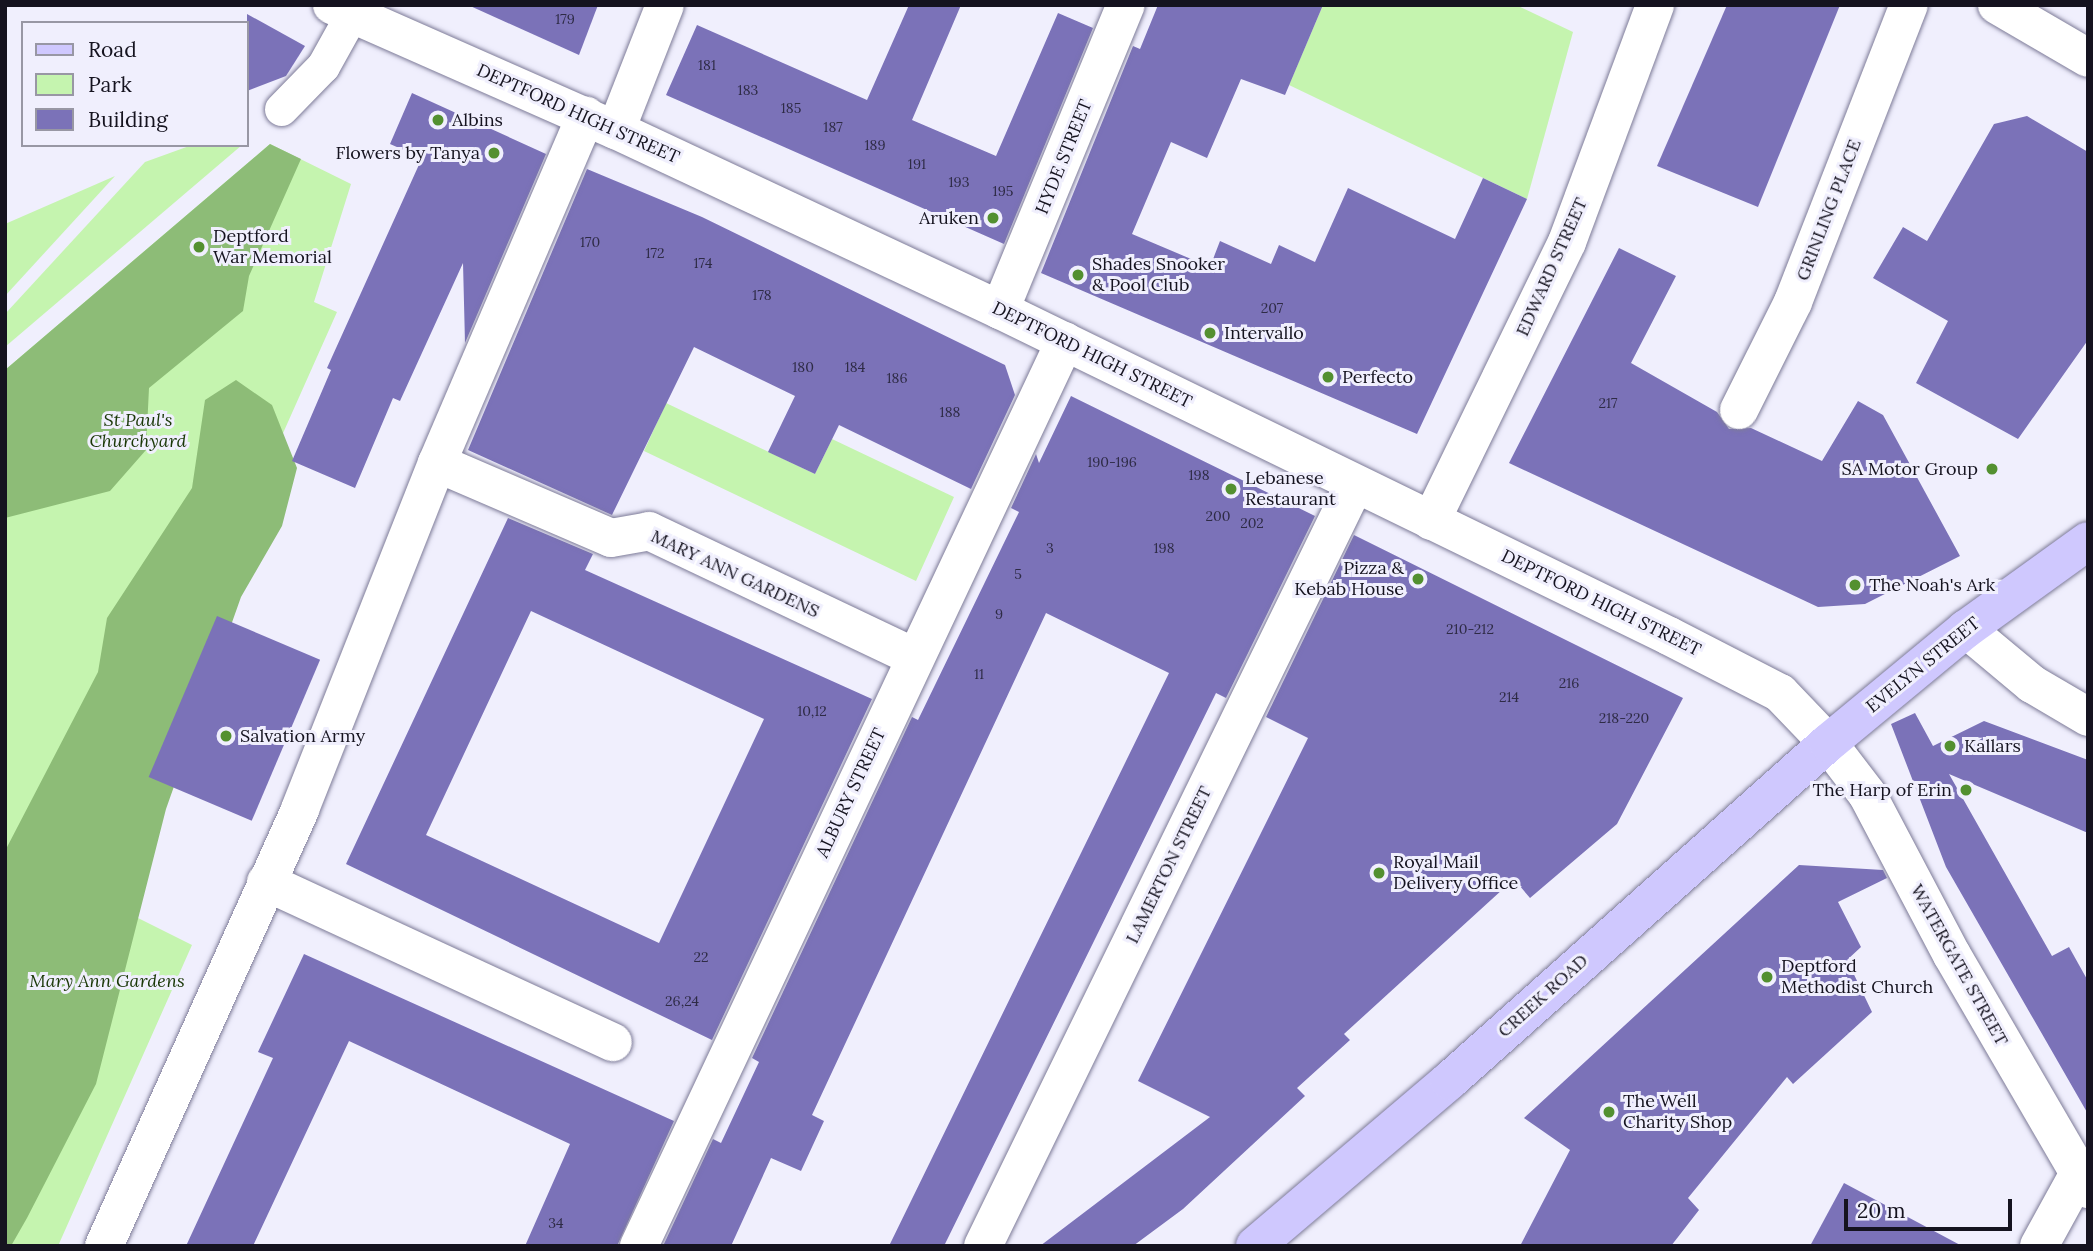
<!DOCTYPE html>
<style>
body{margin:0}
#map{position:relative;width:2093px;height:1251px;overflow:hidden;background:#f0effd;font-family:Lora,serif}
div>[style]{position:absolute}
[style*='--x']{left:calc(var(--x)*1px);top:calc(var(--y)*1px);width:calc(var(--w)*1px);rotate:calc(var(--a)*1deg)}
.green>*{inset:0;background:#c5f4af}
.forest>*{inset:0;background:#8dbc77}
.building>*{inset:0;background:#7b72b8;transform-origin:0 0}
.roads{filter:drop-shadow(0 0 2px #7d7b98) drop-shadow(0 0 2px #7d7b98)}
.service>*{height:33px;margin:-16.5px;padding:0 16.5px;transform-origin:16.5px;border-radius:16.5px;background:#fff}
.minor>*{height:38px;margin:-19px;padding:0 19px;transform-origin:19px;border-radius:19px;background:#fff}
.tertiary>*{height:38px;margin:-19px;padding:0 19px;transform-origin:19px;border-radius:19px;background:#fff}
.primary>*{height:38px;margin:-19px;padding:0 19px;transform-origin:19px;border-radius:19px;background:#cfc8fe}
.dots>*{width:19px;height:19px;translate:-50% -50%;box-sizing:border-box;border:4px solid #f0effd;border-radius:50%}
span{translate:-50% -50%;white-space:nowrap;text-align:center;line-height:1.15;-webkit-text-stroke:6px #f0effd;paint-order:stroke}
.number-label{font-size:14px;color:#2e2b45}
.number-label span{-webkit-text-stroke-width:0}
.street-label{font-size:18px;color:#15131f}
.poi-label{font-size:18px;color:#15131f}
.left{translate:0 -50%;text-align:left}
.right{translate:-100% -50%;text-align:right}
.park-label{font-size:18px;color:#193706;font-style:italic}
.frame{position:absolute;inset:0;border:7px solid #15131f;pointer-events:none}
.legend{position:absolute;left:21px;top:21px;width:228px;height:126px;box-sizing:border-box;background:#f0effd;border:2px solid #9897a4;margin:0;padding:9px 12px;list-style:none;font-size:21px;color:#15131f}
.legend li{display:flex;align-items:center;gap:14px;height:35px}
.legend b{width:35px;border:2px solid #9897a4}
.scale{position:absolute;left:1844px;top:1199px;width:168px;height:32px;box-sizing:border-box;border:4px solid #15131f;border-top:0;padding-left:9px;font-size:21px;line-height:24px;white-space:nowrap;color:#15131f;-webkit-text-stroke:5px #f0effd;paint-order:stroke}
</style>
<div id="map">
<div class="green">
<i style="clip-path:polygon(1323px 5px,1516px 5px,1573px 32px,1527px 199px,1289px 85px)"></i>
<i style="clip-path:polygon(270px 144px,351px 184px,314px 302px,337px 312px,80px 889px,192px 945px,58px 1246px,5px 1246px,5px 370px)"></i>
<i style="clip-path:polygon(192px 145px,242px 145px,5px 347px,5px 314px,145px 162px)"></i>
<i style="clip-path:polygon(115px 176px,5px 296px,5px 224px)"></i>
<i style="clip-path:polygon(666px 403px,815px 474px,832px 439px,954px 497px,916px 581px,644px 451px)"></i>
</div>
<div class="forest">
<i style="clip-path:polygon(270px 144px,301px 159px,249px 276px,243px 311px,149px 388px,146px 450px,110px 491px,5px 518px,5px 370px)"></i>
<i style="clip-path:polygon(236px 380px,272px 405px,297px 468px,282px 526px,241px 597px,166px 809px,96px 1084px,27px 1218px,11px 1246px,5px 1246px,5px 851px,98px 672px,107px 618px,192px 488px,205px 400px)"></i>
</div>
<div class="building">
<i style="clip-path:polygon(468px 5px,598px 5px,579px 55px)"></i>
<i style="clip-path:polygon(909px 5px,961px 5px,912px 120px,996px 156px,1058px 13px,1093px 28px,1004px 244px,666px 95px,697px 25px,867px 100px)"></i>
<i style="clip-path:polygon(1158px 5px,1323px 5px,1285px 95px,1241px 79px,1207px 158px,1171px 142px,1132px 234px,1210px 267px,1220px 241px,1271px 264px,1279px 245px,1315px 262px,1348px 188px,1455px 239px,1483px 178px,1527px 199px,1417px 434px,1041px 273px,1133px 46px,1140px 49px)"></i>
<i style="clip-path:polygon(1727px 5px,1840px 5px,1758px 207px,1657px 166px)"></i>
<i style="clip-path:polygon(247px 14px,305px 46px,286px 76px,247px 91px)"></i>
<i style="clip-path:polygon(412px 93px,546px 154px,465px 343px,463px 263px,400px 401px,393px 398px,355px 488px,292px 461px,331px 370px,327px 368px,422px 158px,390px 144px)"></i>
<i style="clip-path:polygon(2027px 116px,2088px 152px,2088px 340px,2018px 439px,1916px 383px,1948px 321px,1873px 278px,1903px 227px,1927px 241px,1994px 124px)"></i>
<i style="clip-path:polygon(587px 169px,702px 217px,1005px 365px,1015px 395px,971px 489px,839px 425px,815px 474px,768px 452px,795px 396px,694px 347px,612px 515px,468px 450px)"></i>
<i style="clip-path:polygon(1619px 248px,1676px 276px,1631px 363px,1717px 412px,1729px 429px,1751px 428px,1822px 461px,1858px 401px,1883px 415px,1960px 556px,1865px 604px,1818px 607px,1509px 463px)"></i>
<i style="clip-path:polygon(1071px 396px,1315px 516px,1226px 698px,1216px 693px,944px 1246px,889px 1246px,1169px 673px,1046px 613px,812px 1115px,824px 1121px,801px 1171px,771px 1158px,731px 1246px,663px 1246px,713px 1139px,721px 1143px,759px 1062px,752px 1058px,912px 717px,918px 720px,1019px 512px,1011px 508px,1036px 454px,1039px 463px)"></i>
<i style="clip-path:polygon(evenodd,508px 518px,593px 554px,585px 570px,872px 699px,712px 1040px,346px 864px,508px 518px,531px 611px,764px 719px,659px 943px,426px 835px,531px 611px)"></i>
<i style="clip-path:polygon(1354px 535px,1683px 698px,1617px 824px,1530px 898px,1514px 879px,1344px 1034px,1350px 1040px,1297px 1088px,1305px 1096px,1183px 1209px,1133px 1246px,1040px 1246px,1210px 1117px,1138px 1081px,1308px 738px,1266px 717px)"></i>
<i style="left:217px;top:616px;width:112px;height:175px;rotate:23deg"></i>
<i style="clip-path:polygon(1915px 713px,1933px 746px,1984px 721px,2088px 760px,2088px 833px,1949px 774px,2052px 956px,2069px 947px,2088px 981px,2088px 1114px,1946px 867px,1891px 724px)"></i>
<i style="clip-path:polygon(1799px 865px,1883px 870px,1887px 878px,1838px 902px,1861px 947px,1847px 960px,1872px 1012px,1793px 1084px,1787px 1077px,1688px 1198px,1699px 1210px,1671px 1246px,1520px 1246px,1570px 1150px,1524px 1118px)"></i>
<i style="clip-path:polygon(304px 954px,674px 1121px,617px 1246px,525px 1246px,570px 1144px,349px 1041px,253px 1246px,186px 1246px,273px 1058px,258px 1052px)"></i>
<i style="clip-path:polygon(1844px 1183px,1962px 1246px,1810px 1246px)"></i>
</div>
<div class="roads">
<div class="service">
<i style="--x:281;--y:109;--w:60;--a:-45.7"></i>
<i style="--x:323;--y:66;--w:60;--a:-60.9"></i>
</div>
<div class="minor">
<i style="--x:1997;--y:5;--w:105;--a:30.2"></i>
<i style="--x:616;--y:130;--w:134;--a:-68.6"></i>
<i style="--x:1000;--y:310;--w:330;--a:-67.6"></i>
<i style="--x:1739;--y:410;--w:121;--a:-63.4"></i>
<i style="--x:1793;--y:302;--w:319;--a:-68.7"></i>
<i style="--x:437;--y:463;--w:189;--a:23.3"></i>
<i style="--x:611;--y:538;--w:39;--a:-10"></i>
<i style="--x:649;--y:531;--w:293;--a:25.4"></i>
<i style="--x:1966;--y:629;--w:86;--a:39.8"></i>
<i style="--x:2032;--y:684;--w:65;--a:30.5"></i>
<i style="--x:1828;--y:743;--w:64;--a:52.6"></i>
<i style="--x:1867;--y:794;--w:182;--a:62.2"></i>
<i style="--x:1952;--y:955;--w:271;--a:59.8"></i>
<i style="--x:266;--y:882;--w:382;--a:24.8"></i>
<i style="--x:104;--y:1246;--w:479;--a:-65.8"></i>
<i style="--x:300;--y:809;--w:372;--a:-68.4"></i>
<i style="--x:437;--y:463;--w:378;--a:-66.8"></i>
<i style="--x:639;--y:1246;--w:1000;--a:-64.79"></i>
<i style="--x:983;--y:1246;--w:848;--a:-63.98"></i>
<i style="--x:2039;--y:1246;--w:79;--a:-61.2"></i>
</div>
<div class="tertiary">
<i style="--x:332;--y:5;--w:310;--a:23.8"></i>
<i style="--x:616;--y:130;--w:424;--a:25.1"></i>
<i style="--x:1000;--y:310;--w:744;--a:25.98"></i>
<i style="--x:1669;--y:636;--w:125;--a:27.2"></i>
<i style="--x:1780;--y:693;--w:69;--a:46.2"></i>
<i style="--x:1431;--y:521;--w:310;--a:-64"></i>
<i style="--x:1567;--y:242;--w:253;--a:-69.6"></i>
</div>
<div class="primary">
<i style="--x:1255;--y:1246;--w:255;--a:-40.4"></i>
<i style="--x:1449;--y:1081;--w:508;--a:-41.73"></i>
<i style="--x:1828;--y:743;--w:179;--a:-39.6"></i>
<i style="--x:1966;--y:629;--w:150;--a:-35.8"></i>
</div>
</div>
<div class="dots">
<i style="left:438px;top:120px;background:#539030"></i>
<i style="left:494px;top:153px;background:#539030"></i>
<i style="left:993px;top:218px;background:#539030"></i>
<i style="left:199px;top:247px;background:#539030"></i>
<i style="left:1078px;top:275px;background:#539030"></i>
<i style="left:1210px;top:333px;background:#539030"></i>
<i style="left:1328px;top:377px;background:#539030"></i>
<i style="left:1992px;top:469px;background:#539030"></i>
<i style="left:1231px;top:489px;background:#539030"></i>
<i style="left:1418px;top:579px;background:#539030"></i>
<i style="left:1855px;top:585px;background:#539030"></i>
<i style="left:226px;top:736px;background:#539030"></i>
<i style="left:1950px;top:746px;background:#539030"></i>
<i style="left:1966px;top:790px;background:#539030"></i>
<i style="left:1379px;top:873px;background:#539030"></i>
<i style="left:1767px;top:977px;background:#539030"></i>
<i style="left:1609px;top:1112px;background:#539030"></i>
</div>
<div class="number-label">
<span style="left:565px;top:19px">179</span>
<span style="left:707px;top:65px">181</span>
<span style="left:748px;top:90px">183</span>
<span style="left:791px;top:108px">185</span>
<span style="left:833px;top:127px">187</span>
<span style="left:875px;top:145px">189</span>
<span style="left:917px;top:164px">191</span>
<span style="left:959px;top:182px">193</span>
<span style="left:1003px;top:191px">195</span>
<span style="left:590px;top:242px">170</span>
<span style="left:655px;top:253px">172</span>
<span style="left:703px;top:263px">174</span>
<span style="left:762px;top:295px">178</span>
<span style="left:1272px;top:308px">207</span>
<span style="left:803px;top:367px">180</span>
<span style="left:855px;top:367px">184</span>
<span style="left:897px;top:378px">186</span>
<span style="left:1608px;top:403px">217</span>
<span style="left:950px;top:412px">188</span>
<span style="left:1112px;top:462px">190-196</span>
<span style="left:1199px;top:475px">198</span>
<span style="left:1218px;top:516px">200</span>
<span style="left:1252px;top:523px">202</span>
<span style="left:1050px;top:548px">3</span>
<span style="left:1164px;top:548px">198</span>
<span style="left:1018px;top:574px">5</span>
<span style="left:999px;top:614px">9</span>
<span style="left:1470px;top:629px">210-212</span>
<span style="left:979px;top:674px">11</span>
<span style="left:1569px;top:683px">216</span>
<span style="left:1509px;top:697px">214</span>
<span style="left:812px;top:711px">10,12</span>
<span style="left:1624px;top:718px">218-220</span>
<span style="left:701px;top:957px">22</span>
<span style="left:682px;top:1001px">26,24</span>
<span style="left:556px;top:1223px">34</span>
</div>
<div class="street-label">
<span style="left:578px;top:114px;rotate:24deg">DEPTFORD HIGH STREET</span>
<span style="left:1064px;top:157px;rotate:-68deg">HYDE STREET</span>
<span style="left:1829px;top:210px;rotate:-69deg">GRINLING PLACE</span>
<span style="left:1552px;top:267px;rotate:-66deg">EDWARD STREET</span>
<span style="left:1092px;top:355px;rotate:26deg">DEPTFORD HIGH STREET</span>
<span style="left:735px;top:574px;rotate:25deg">MARY ANN GARDENS</span>
<span style="left:1601px;top:603px;rotate:26deg">DEPTFORD HIGH STREET</span>
<span style="left:1923px;top:665px;rotate:-39deg">EVELYN STREET</span>
<span style="left:851px;top:793px;rotate:-65deg">ALBURY STREET</span>
<span style="left:1169px;top:865px;rotate:-64deg">LAMERTON STREET</span>
<span style="left:1959px;top:965px;rotate:61deg">WATERGATE STREET</span>
<span style="left:1543px;top:996px;rotate:-42deg">CREEK ROAD</span>
</div>
<div class="poi-label">
<span class="left" style="left:452px;top:120px">Albins</span>
<span class="right" style="left:480px;top:153px">Flowers by Tanya</span>
<span class="right" style="left:979px;top:218px">Aruken</span>
<span class="left" style="left:213px;top:247px">Deptford<br>War Memorial</span>
<span class="left" style="left:1092px;top:275px">Shades Snooker<br>&amp; Pool Club</span>
<span class="left" style="left:1224px;top:333px">Intervallo</span>
<span class="left" style="left:1342px;top:377px">Perfecto</span>
<span class="right" style="left:1978px;top:469px">SA Motor Group</span>
<span class="left" style="left:1245px;top:489px">Lebanese<br>Restaurant</span>
<span class="right" style="left:1404px;top:579px">Pizza &amp;<br>Kebab House</span>
<span class="left" style="left:1869px;top:585px">The Noah's Ark</span>
<span class="left" style="left:240px;top:736px">Salvation Army</span>
<span class="left" style="left:1964px;top:746px">Kallars</span>
<span class="right" style="left:1952px;top:790px">The Harp of Erin</span>
<span class="left" style="left:1393px;top:873px">Royal Mail<br>Delivery Office</span>
<span class="left" style="left:1781px;top:977px">Deptford<br>Methodist Church</span>
<span class="left" style="left:1623px;top:1112px">The Well<br>Charity Shop</span>
</div>
<div class="park-label">
<span style="left:138px;top:431px">St Paul's<br>Churchyard</span>
<span style="left:107px;top:981px">Mary Ann Gardens</span>
</div>
<div class="frame"></div>
<ul class="legend">
<li><b style="height:9px;background:#cfc8fe"></b>Road</li>
<li><b style="height:19px;background:#c5f4af"></b>Park</li>
<li><b style="height:19px;background:#7b72b8"></b>Building</li>
</ul>
<div class="scale">20 m</div>
</div>
